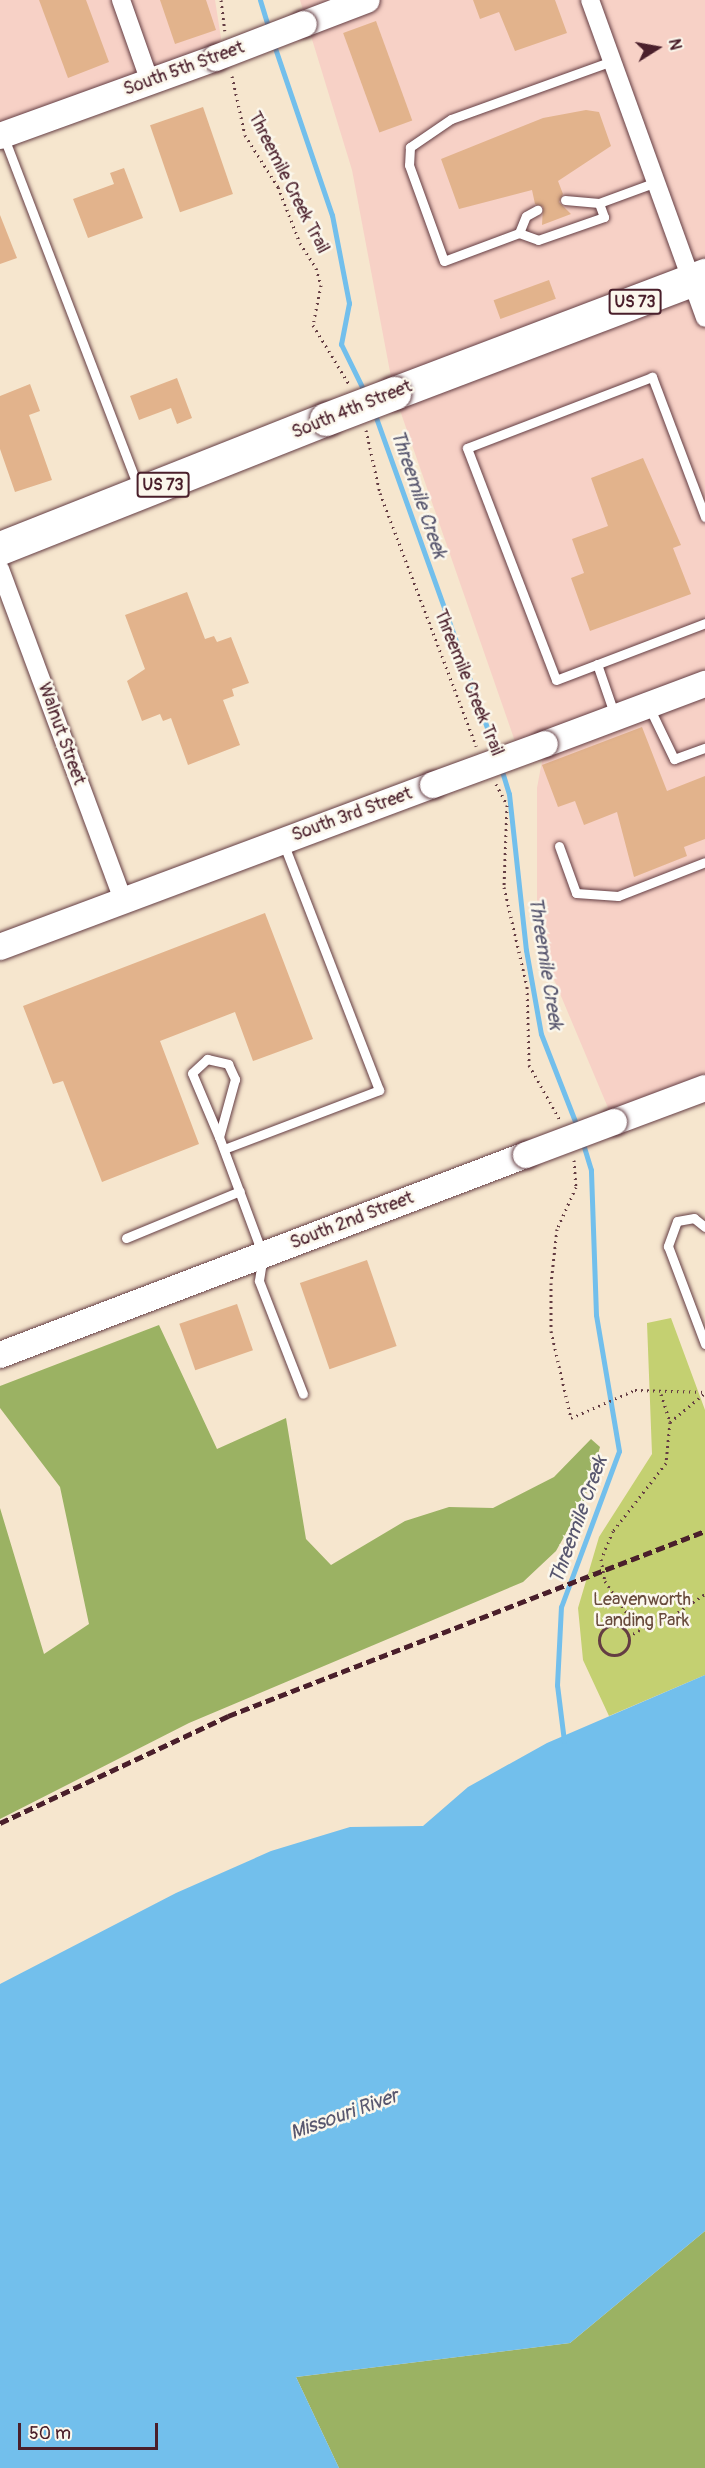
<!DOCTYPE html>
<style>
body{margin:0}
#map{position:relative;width:705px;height:2468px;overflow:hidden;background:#f6e6ce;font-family:Pangolin,sans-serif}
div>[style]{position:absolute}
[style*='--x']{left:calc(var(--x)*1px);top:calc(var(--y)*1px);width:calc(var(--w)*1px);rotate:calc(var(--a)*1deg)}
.built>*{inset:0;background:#f7d1c6}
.green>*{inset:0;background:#c4d071}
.forest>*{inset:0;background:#9bb263}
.water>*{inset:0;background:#72bfec}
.stream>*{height:5px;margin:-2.5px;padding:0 2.5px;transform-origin:2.5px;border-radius:2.5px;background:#72bfec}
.building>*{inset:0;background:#e2b38c;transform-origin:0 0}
.path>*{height:3px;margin-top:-1.5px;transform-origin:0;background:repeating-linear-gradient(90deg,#643d43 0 1.5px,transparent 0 6px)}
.path>.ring{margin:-1.5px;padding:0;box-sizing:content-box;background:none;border:3px solid #643d43;border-radius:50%}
.roads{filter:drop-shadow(0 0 2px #643d43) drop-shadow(0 0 2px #643d43)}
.lane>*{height:9px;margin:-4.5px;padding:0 4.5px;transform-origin:4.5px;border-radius:4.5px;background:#fff}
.street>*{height:18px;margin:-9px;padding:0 9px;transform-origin:9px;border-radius:9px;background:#fff}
.secondary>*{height:26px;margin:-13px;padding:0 13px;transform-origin:13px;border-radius:13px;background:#fff}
.highway>*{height:33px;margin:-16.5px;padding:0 16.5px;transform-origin:16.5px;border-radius:16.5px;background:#fff}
.rail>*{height:4.5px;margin-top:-2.25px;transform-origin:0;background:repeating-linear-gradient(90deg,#4a1f2b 0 9px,transparent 0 13.5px)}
.bridges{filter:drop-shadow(0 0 2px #643d43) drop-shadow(0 0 2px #643d43)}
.secondary-bridge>*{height:26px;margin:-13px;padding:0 13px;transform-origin:13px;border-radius:13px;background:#fff}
.highway-bridge>*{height:33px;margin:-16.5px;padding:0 16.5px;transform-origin:16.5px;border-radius:16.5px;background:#fff}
span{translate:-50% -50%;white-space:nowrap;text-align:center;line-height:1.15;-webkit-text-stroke:5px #fbf7ec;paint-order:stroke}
.shield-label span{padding:2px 4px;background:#fbf7ec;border:2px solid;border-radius:4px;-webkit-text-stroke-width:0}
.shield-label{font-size:16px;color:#4a1f2b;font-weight:700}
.street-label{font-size:18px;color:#4a1f2b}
.park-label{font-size:18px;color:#684b3c}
.water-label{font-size:20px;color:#58576f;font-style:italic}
.north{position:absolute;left:627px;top:18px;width:60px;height:60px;-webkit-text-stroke:4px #fbf7ec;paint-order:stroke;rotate:79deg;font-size:16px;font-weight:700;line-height:24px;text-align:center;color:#4a1f2b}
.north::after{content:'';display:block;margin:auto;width:21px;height:27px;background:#4a1f2b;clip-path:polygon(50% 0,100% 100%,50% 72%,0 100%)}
.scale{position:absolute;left:18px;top:2423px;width:140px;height:27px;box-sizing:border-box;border:3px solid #4a1f2b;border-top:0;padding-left:8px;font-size:18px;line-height:21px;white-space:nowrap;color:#4a1f2b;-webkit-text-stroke:4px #fbf7ec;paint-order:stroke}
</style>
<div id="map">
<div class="built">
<i style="clip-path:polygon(0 0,215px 0,221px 38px,216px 58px,0 136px)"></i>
<i style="clip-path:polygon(300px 0,705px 0,705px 1088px,614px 1122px,537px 939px,537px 788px,545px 745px,519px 753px,394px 393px,352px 170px)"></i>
</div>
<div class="green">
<i style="clip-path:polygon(671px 1318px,705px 1410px,705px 1675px,609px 1716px,583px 1660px,578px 1608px,599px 1537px,652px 1454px,647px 1323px)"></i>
</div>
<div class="forest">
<i style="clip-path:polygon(159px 1325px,217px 1449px,286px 1418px,306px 1539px,331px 1565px,405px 1521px,449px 1507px,493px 1508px,554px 1477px,591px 1439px,600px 1447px,584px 1501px,556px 1551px,523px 1582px,189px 1723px,0 1819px,0 1508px,44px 1654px,89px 1624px,60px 1487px,0 1408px,0 1386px)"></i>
<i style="clip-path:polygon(705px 2231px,705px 2468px,339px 2468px,296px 2377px,570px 2343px)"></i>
</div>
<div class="water">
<i style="clip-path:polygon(705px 1675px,705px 2231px,570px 2343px,296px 2377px,339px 2468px,0 2468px,0 1984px,176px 1893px,271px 1851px,350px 1827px,423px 1826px,468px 1787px,547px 1743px)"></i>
</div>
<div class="stream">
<i style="--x:260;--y:0;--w:31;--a:73"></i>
<i style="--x:274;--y:45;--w:180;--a:71.2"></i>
<i style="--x:332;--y:215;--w:90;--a:79.1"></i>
<i style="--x:349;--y:303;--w:42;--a:101"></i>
<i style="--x:341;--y:344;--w:55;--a:63.9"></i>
<i style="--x:374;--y:412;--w:362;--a:70.3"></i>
<i style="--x:501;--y:768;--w:27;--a:73"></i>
<i style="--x:509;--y:794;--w:157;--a:83.8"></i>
<i style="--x:526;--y:950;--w:85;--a:79.9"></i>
<i style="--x:541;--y:1034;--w:102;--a:68.7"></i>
<i style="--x:564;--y:1741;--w:56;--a:-97.1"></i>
<i style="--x:557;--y:1685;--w:78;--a:-87.1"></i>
<i style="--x:561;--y:1607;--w:166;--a:-69.6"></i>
<i style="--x:619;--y:1451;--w:138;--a:-99.6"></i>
<i style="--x:596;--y:1315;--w:145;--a:-92"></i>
<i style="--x:591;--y:1170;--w:30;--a:-107"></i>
</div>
<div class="building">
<i style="clip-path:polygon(39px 0,86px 0,109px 62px,68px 78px)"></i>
<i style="clip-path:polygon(160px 0,206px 0,216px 30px,175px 44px)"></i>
<i style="clip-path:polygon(473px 0,555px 0,567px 33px,515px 51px,499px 12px,480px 19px)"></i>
<i style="left:376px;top:21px;width:106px;height:35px;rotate:70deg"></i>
<i style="left:203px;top:107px;width:92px;height:56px;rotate:71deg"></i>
<i style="clip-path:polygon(586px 110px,599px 112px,611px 146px,558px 181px,563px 194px,559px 202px,571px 214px,542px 225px,543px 207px,535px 204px,532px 190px,459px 209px,441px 159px,543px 118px)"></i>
<i style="clip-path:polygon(124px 168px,143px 218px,88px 238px,73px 199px,114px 184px,110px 173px)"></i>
<i style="clip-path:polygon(0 215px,17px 258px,0 264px)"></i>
<i style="left:549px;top:280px;width:20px;height:59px;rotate:70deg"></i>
<i style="clip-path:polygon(177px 378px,192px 418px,177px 424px,171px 408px,139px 420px,130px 396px)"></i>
<i style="clip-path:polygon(30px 384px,40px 411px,29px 415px,52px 480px,15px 492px,0 449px,0 396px)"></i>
<i style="clip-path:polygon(643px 458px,681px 545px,673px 548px,691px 594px,590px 631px,571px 578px,584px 573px,572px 539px,608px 526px,591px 478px)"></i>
<i style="clip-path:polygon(187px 592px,205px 639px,214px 636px,217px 642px,231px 637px,249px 683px,232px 689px,234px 696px,223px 700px,240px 745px,188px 765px,171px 718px,163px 721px,160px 714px,142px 721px,127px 681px,145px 669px,125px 615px)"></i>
<i style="clip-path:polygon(642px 727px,667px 791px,705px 776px,705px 839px,684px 847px,687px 856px,634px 877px,617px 812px,584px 825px,575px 801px,558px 807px,542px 765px)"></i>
<i style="clip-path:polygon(265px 913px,313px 1039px,253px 1061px,235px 1012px,160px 1041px,199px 1144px,102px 1182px,63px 1081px,53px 1084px,23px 1006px)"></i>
<i style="left:367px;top:1260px;width:91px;height:71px;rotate:71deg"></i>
<i style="left:237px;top:1304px;width:49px;height:61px;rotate:71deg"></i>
</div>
<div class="path">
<i style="--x:221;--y:0;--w:31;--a:83"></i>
<i style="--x:232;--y:76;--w:60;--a:77.6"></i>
<i style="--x:245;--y:135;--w:62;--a:57.6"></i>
<i style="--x:278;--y:187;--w:60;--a:68.6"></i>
<i style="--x:300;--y:243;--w:30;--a:57"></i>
<i style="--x:316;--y:268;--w:18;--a:74"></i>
<i style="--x:321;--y:285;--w:41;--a:101.3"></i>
<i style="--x:313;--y:325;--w:69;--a:58.6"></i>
<i style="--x:366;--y:430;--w:65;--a:77.5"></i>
<i style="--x:380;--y:493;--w:271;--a:69.2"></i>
<i style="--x:496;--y:784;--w:24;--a:62"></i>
<i style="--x:507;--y:805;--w:82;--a:92.1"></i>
<i style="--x:504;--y:887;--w:103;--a:77"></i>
<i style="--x:527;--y:987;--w:78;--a:88.5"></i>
<i style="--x:529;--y:1065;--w:63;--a:60.6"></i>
<i style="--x:574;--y:1160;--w:27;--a:86"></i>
<i style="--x:576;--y:1187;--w:46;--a:114.3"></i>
<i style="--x:557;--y:1229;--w:54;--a:96.3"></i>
<i style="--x:551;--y:1283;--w:48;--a:90"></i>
<i style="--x:551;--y:1331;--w:89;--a:77.1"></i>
<i style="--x:571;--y:1418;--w:70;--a:-23.6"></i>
<i style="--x:635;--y:1390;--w:70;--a:1.6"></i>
<i style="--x:661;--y:1394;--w:29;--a:72"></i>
<i style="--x:670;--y:1422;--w:41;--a:95.6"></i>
<i style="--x:666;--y:1463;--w:86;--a:127.9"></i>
<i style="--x:613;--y:1531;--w:30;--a:113"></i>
<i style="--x:601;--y:1559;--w:22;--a:80"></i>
<i style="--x:605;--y:1581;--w:41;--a:55.9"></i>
<i style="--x:628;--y:1615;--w:18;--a:19"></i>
<i style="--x:645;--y:1621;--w:23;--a:-5"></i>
<i style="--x:668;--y:1619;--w:45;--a:-34"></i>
<i style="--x:670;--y:1422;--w:45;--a:-39.6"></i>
<i class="ring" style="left:599px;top:1625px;width:27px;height:27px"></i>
<i style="--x:628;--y:1637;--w:31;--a:-31"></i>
</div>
<div class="roads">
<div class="lane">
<i style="--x:612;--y:61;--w:171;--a:160.2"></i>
<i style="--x:451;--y:119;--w:50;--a:145.7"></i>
<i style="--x:410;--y:147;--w:18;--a:93"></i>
<i style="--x:409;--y:165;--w:102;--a:70"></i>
<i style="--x:444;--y:261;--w:80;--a:-20.5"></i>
<i style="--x:519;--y:233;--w:20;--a:20"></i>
<i style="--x:538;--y:240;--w:70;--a:-19.2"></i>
<i style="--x:604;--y:217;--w:15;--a:-110"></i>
<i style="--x:599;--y:203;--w:61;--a:-20.2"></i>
<i style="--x:3;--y:135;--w:376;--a:69"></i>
<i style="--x:565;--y:200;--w:34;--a:5"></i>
<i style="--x:519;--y:233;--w:18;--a:-68"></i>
<i style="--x:526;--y:216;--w:13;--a:-29"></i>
<i style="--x:705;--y:517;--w:150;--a:-110.7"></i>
<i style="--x:652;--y:377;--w:198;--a:159"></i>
<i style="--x:467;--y:448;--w:248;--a:69"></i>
<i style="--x:556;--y:680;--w:160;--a:-20.9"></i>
<i style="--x:597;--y:664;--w:55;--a:70.9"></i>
<i style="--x:649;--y:707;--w:58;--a:64.3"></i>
<i style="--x:674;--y:759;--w:33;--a:-20"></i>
<i style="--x:559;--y:846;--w:50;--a:70.1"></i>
<i style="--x:576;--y:893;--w:42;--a:4.1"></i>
<i style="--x:618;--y:896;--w:93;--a:-21.3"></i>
<i style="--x:219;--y:1137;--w:69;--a:-112.9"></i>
<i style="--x:192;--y:1073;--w:21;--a:-43"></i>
<i style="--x:207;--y:1059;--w:22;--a:13"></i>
<i style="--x:228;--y:1064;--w:17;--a:65"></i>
<i style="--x:235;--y:1079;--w:60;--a:105.4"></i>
<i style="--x:219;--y:1137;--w:126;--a:69.6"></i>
<i style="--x:263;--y:1255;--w:26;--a:99"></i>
<i style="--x:259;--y:1281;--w:121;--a:68.7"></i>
<i style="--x:224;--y:1149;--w:166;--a:-20.8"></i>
<i style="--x:379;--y:1090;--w:265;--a:-111.2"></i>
<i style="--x:705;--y:1227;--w:14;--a:-141"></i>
<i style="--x:694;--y:1218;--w:17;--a:170"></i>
<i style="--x:677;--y:1221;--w:27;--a:110"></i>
<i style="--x:668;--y:1246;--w:105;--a:69.3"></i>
<i style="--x:126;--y:1238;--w:123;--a:-22.4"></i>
</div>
<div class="street">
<i style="--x:121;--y:0;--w:87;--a:70.5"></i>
<i style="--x:590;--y:0;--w:338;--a:70.1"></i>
<i style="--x:0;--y:569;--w:353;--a:69.6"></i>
</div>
<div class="secondary">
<i style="--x:304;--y:24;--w:67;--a:-20.9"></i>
<i style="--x:0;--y:136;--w:230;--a:-19.9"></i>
<i style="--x:545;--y:744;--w:171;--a:-20.6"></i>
<i style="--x:0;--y:947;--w:462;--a:-20.5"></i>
<i style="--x:614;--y:1122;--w:97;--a:-20.5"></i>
<i style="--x:0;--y:1355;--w:563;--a:-20.82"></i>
</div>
<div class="highway">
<i style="--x:394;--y:393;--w:333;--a:-20.8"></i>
<i style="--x:0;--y:548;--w:351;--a:-21.6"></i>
</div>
</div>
<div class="rail">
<i style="--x:0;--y:1823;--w:252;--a:-25.1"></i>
<i style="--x:228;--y:1716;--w:512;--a:-21.2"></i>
</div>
<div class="bridges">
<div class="secondary-bridge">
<i style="--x:216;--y:58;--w:94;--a:-21.1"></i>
<i style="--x:433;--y:785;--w:119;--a:-20.1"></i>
<i style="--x:526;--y:1155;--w:94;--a:-20.6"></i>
</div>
<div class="highway-bridge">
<i style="--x:326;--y:419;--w:73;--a:-20.9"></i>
</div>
</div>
<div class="shield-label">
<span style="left:635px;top:302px">US 73</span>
<span style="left:163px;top:485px">US 73</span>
</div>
<div class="street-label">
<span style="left:184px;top:69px;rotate:-20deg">South 5th Street</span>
<span style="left:288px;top:183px;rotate:63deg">Threemile Creek Trail</span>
<span style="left:352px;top:410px;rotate:-22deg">South 4th Street</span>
<span style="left:468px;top:683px;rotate:68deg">Threemile Creek Trail</span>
<span style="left:61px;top:734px;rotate:70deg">Walnut Street</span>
<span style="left:352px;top:815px;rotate:-20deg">South 3rd Street</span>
<span style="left:352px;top:1221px;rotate:-21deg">South 2nd Street</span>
</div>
<div class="park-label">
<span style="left:642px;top:1611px">Leavenworth<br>Landing Park</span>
</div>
<div class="water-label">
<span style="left:419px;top:494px;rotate:71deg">Threemile Creek</span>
<span style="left:546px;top:963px;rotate:81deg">Threemile Creek</span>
<span style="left:578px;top:1520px;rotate:-70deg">Threemile Creek</span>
<span style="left:344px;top:2114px;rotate:-20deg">Missouri River</span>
</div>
<div class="north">N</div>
<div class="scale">50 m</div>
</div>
